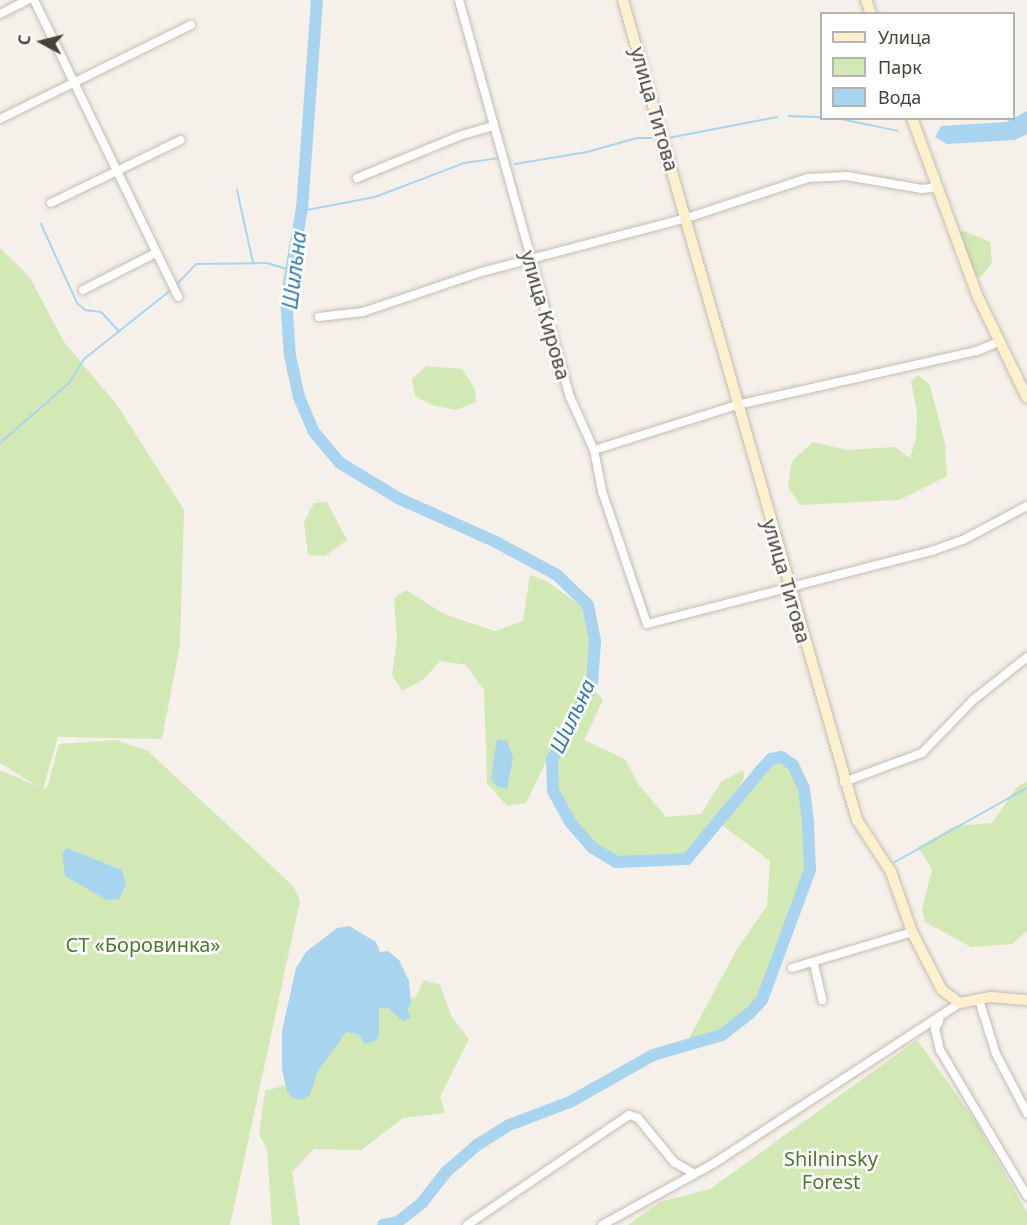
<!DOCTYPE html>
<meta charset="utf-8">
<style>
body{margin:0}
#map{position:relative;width:1027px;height:1225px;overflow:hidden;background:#f5f1ea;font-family:"Noto Sans",sans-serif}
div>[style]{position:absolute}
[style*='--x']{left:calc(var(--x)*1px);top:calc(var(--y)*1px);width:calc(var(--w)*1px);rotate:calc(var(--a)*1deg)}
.green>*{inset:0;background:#d2e8b5}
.water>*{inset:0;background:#a9d4ef}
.stream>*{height:2px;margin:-1px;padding:0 1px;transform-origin:1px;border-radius:1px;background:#a9d4ef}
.river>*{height:12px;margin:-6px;padding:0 6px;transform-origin:6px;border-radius:6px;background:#a9d4ef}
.roads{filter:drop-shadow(0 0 2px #c3bcb0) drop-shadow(0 0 2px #c3bcb0)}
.street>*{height:8px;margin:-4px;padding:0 4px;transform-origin:4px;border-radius:4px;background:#fff}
.secondary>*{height:10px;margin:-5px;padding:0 5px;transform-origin:5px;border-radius:5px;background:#fdf0cc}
span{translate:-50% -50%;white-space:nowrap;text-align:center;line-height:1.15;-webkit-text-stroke:5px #fff;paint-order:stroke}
.street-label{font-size:20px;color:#494238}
.park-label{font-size:20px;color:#4b7a2c}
.water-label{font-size:21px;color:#317aac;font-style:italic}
.legend{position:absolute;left:820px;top:12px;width:195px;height:108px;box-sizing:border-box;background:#fff;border:2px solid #b6b3af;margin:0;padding:8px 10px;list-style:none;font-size:18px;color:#494238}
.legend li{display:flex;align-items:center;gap:12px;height:30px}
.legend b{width:30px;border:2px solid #b6b3af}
.north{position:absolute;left:12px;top:12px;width:60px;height:60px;-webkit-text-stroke:4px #fff;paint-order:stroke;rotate:277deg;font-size:16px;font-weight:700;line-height:24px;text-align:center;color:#494238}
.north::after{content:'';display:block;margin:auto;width:21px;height:27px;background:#494238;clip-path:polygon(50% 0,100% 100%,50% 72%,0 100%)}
</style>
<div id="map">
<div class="green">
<i style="clip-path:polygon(964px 231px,990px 242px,992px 263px,981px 277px,974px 276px,958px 232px)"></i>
<i style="clip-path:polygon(0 248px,29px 276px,64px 342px,117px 405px,184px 510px,180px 645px,162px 739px,58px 737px,43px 789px,47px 788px,59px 744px,116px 740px,148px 751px,294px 887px,300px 901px,230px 1225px,0 1225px,0 770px,39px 787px,0 763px)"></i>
<i style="clip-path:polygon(426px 366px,462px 369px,475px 389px,476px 402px,456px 410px,432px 405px,415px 396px,412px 379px)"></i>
<i style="clip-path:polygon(918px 375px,930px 385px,945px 444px,947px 476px,899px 500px,800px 505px,788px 487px,792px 461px,813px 442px,847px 450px,895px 447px,910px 458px,916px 438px,917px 413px,911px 381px)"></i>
<i style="clip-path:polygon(327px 502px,347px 540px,325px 556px,308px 555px,304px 522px,314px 503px)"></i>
<i style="clip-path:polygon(530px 575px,546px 581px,589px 611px,595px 647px,587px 681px,603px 700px,584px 740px,625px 759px,638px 784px,666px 817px,701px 814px,721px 782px,743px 770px,744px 778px,722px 818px,761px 770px,771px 759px,781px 757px,793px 765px,804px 789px,810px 870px,762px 1000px,722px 1035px,686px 1044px,737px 949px,767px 906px,770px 861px,719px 823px,719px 830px,674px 862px,626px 867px,584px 846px,556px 809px,549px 781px,552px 749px,526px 803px,507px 806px,487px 783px,484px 690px,466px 665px,440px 661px,424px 679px,402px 691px,392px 675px,397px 639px,394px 598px,406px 590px,444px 614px,495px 631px,523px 621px)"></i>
<i style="clip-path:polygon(1027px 781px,1027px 931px,1012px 944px,971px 947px,925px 922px,922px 910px,932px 869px,918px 847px,955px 826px,992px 823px,1017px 787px)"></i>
<i style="clip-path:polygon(424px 980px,440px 985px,452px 1017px,469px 1039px,440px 1097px,445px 1113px,403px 1118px,361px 1150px,314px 1149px,292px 1172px,300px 1225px,272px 1225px,267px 1150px,259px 1134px,265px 1091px,304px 1080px,335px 1035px,381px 1004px,416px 997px)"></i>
<i style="clip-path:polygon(917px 1040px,976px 1122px,1027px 1213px,1027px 1225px,628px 1225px,660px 1202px,710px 1189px)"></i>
</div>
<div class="water">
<i style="clip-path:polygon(1027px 111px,1027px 134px,1015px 140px,947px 144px,935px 137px,941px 126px,1006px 122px)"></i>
<i style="clip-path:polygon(497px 739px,507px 741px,513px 758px,507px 789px,496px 786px,491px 778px)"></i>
<i style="clip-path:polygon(67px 848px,122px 870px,126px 885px,119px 899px,107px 900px,65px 876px,62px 853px)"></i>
<i style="clip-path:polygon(349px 926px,376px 942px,380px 952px,388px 951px,399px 960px,409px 981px,411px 1003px,407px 1010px,411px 1017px,404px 1022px,387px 1007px,379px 1009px,379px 1036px,375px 1041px,365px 1044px,358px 1034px,346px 1032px,317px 1073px,310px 1095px,303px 1100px,293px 1098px,287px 1092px,282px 1069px,282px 1031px,296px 968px,306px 952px,337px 928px)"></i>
</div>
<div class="stream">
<i style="--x:789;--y:116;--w:33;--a:2"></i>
<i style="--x:836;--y:118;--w:63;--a:11.8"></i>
<i style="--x:668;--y:138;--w:111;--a:-10.9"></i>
<i style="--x:515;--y:164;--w:73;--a:-9.5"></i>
<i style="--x:587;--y:152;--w:52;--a:-15.6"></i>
<i style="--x:637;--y:138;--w:21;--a:0"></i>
<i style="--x:237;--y:190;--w:75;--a:77.6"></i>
<i style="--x:302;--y:211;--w:74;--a:-10.9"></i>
<i style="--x:375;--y:197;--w:95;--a:-20.9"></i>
<i style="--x:464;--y:163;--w:35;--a:-8"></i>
<i style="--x:41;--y:224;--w:87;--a:65.5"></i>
<i style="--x:77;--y:303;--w:11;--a:41"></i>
<i style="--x:85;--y:310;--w:16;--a:7"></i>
<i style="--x:101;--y:312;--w:26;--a:47"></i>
<i style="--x:175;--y:286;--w:30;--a:-46"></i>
<i style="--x:196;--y:264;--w:71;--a:-0.8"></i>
<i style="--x:267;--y:263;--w:24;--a:17"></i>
<i style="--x:0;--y:443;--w:91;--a:-41"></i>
<i style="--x:69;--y:383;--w:28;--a:-58"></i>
<i style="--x:84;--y:359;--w:111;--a:-38.4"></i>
<i style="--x:895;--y:862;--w:151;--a:-29.3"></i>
</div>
<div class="river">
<i style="--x:317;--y:0;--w:209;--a:94.1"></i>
<i style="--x:302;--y:208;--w:92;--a:100"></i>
<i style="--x:286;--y:299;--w:57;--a:86"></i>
<i style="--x:290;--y:356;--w:42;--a:77.6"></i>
<i style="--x:299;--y:397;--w:38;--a:67"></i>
<i style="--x:314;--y:432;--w:40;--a:50"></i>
<i style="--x:340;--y:463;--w:70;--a:31"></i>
<i style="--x:400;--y:499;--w:105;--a:24.1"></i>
<i style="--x:496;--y:542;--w:69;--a:28.4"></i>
<i style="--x:557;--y:575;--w:43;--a:44.1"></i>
<i style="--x:588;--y:605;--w:37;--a:79"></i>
<i style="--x:595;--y:641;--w:43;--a:94"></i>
<i style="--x:592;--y:684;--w:86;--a:117.8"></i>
<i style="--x:552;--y:760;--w:31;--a:88"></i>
<i style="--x:553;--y:791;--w:35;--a:61"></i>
<i style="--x:570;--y:822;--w:35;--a:49"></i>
<i style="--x:593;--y:848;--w:27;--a:31"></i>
<i style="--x:616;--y:862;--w:71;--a:-2.4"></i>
<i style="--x:687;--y:859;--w:116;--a:-50.3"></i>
<i style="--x:761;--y:770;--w:15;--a:-48"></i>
<i style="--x:771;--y:759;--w:10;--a:-11"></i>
<i style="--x:781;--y:757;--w:14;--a:34"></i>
<i style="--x:793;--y:765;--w:26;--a:65"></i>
<i style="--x:804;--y:789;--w:35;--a:83"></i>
<i style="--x:808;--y:824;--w:46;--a:87.5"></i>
<i style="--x:810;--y:870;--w:139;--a:110.3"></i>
<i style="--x:762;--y:1000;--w:18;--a:133"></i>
<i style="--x:750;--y:1013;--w:36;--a:142"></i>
<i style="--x:722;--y:1035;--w:72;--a:163.8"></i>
<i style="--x:653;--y:1055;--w:95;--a:150.5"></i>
<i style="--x:570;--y:1102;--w:65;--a:159.3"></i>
<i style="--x:509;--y:1125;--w:38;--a:148"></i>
<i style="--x:477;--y:1145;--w:41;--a:138.9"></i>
<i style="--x:446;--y:1172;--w:39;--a:128"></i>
<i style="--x:422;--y:1203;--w:31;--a:142"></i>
<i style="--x:398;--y:1222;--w:15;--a:169"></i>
</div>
<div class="roads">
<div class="street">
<i style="--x:34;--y:0;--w:330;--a:64.1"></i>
<i style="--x:459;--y:0;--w:412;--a:74.4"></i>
<i style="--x:570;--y:397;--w:58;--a:65.6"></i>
<i style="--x:594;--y:450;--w:42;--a:79"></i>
<i style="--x:602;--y:491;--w:140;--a:71.3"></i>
<i style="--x:647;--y:624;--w:294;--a:-14.4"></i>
<i style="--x:932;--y:551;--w:33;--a:-20"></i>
<i style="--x:963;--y:540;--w:72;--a:-28"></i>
<i style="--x:0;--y:14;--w:30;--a:-27"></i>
<i style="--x:0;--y:119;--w:213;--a:-26.2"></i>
<i style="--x:357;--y:178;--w:113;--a:-22.3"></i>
<i style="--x:462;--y:135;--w:33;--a:-16"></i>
<i style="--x:51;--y:203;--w:144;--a:-25.9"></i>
<i style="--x:83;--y:290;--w:82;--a:-26.9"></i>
<i style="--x:319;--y:317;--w:44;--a:-6.5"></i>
<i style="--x:363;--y:312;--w:125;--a:-18.7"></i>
<i style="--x:481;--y:272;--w:213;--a:-14.7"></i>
<i style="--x:687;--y:218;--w:127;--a:-18.3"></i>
<i style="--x:808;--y:178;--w:39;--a:-3"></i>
<i style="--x:847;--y:176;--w:76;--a:9.8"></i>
<i style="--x:922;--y:189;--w:16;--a:-7"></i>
<i style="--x:594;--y:450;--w:150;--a:-17.5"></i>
<i style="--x:737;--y:405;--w:246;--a:-12.7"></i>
<i style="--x:977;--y:351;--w:25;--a:-23"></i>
<i style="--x:844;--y:782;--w:83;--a:-20.4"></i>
<i style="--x:922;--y:753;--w:74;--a:-46.1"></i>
<i style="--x:973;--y:700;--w:69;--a:-38.5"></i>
<i style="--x:814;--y:964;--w:37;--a:77"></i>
<i style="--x:792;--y:968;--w:125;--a:-16.7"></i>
<i style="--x:979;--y:1000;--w:57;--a:72.5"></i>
<i style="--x:996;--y:1054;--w:67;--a:62.3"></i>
<i style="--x:939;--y:1021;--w:9;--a:117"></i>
<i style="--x:935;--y:1029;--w:22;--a:77"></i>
<i style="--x:940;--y:1050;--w:170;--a:59.2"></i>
<i style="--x:467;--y:1225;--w:196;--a:-34.2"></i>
<i style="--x:629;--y:1115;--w:9;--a:18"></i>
<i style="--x:638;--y:1118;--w:57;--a:50.7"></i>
<i style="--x:674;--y:1162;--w:24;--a:30"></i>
<i style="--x:602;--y:1225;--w:130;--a:-28.9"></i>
<i style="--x:716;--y:1162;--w:291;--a:-33.1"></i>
</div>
<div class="secondary">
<i style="--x:623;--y:0;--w:853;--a:74.07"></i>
<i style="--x:857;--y:820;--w:62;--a:56.8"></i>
<i style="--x:891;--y:872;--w:64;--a:70.7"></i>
<i style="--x:912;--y:932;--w:65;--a:62.7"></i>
<i style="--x:942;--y:990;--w:22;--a:36"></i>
<i style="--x:960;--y:1003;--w:32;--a:-11"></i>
<i style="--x:991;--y:997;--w:36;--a:5"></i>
<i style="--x:866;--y:0;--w:15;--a:70"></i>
<i style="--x:912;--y:118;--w:191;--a:69.8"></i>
<i style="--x:978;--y:297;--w:112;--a:64.1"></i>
</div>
</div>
<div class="street-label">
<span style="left:655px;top:109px;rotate:74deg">улица Титова</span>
<span style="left:546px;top:315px;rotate:74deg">улица Кирова</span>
<span style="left:787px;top:581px;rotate:74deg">улица Титова</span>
</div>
<div class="park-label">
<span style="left:143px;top:944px">СТ «Боровинка»</span>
<span style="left:831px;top:1170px">Shilninsky<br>Forest</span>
</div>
<div class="water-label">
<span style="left:294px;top:270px;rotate:-83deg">Шильна</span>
<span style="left:572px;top:716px;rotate:-65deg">Шильна</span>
</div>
<ul class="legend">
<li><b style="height:8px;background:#fdf0cc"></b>Улица</li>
<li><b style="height:16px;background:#d2e8b5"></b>Парк</li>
<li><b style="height:16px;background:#a9d4ef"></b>Вода</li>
</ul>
<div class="north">С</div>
</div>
